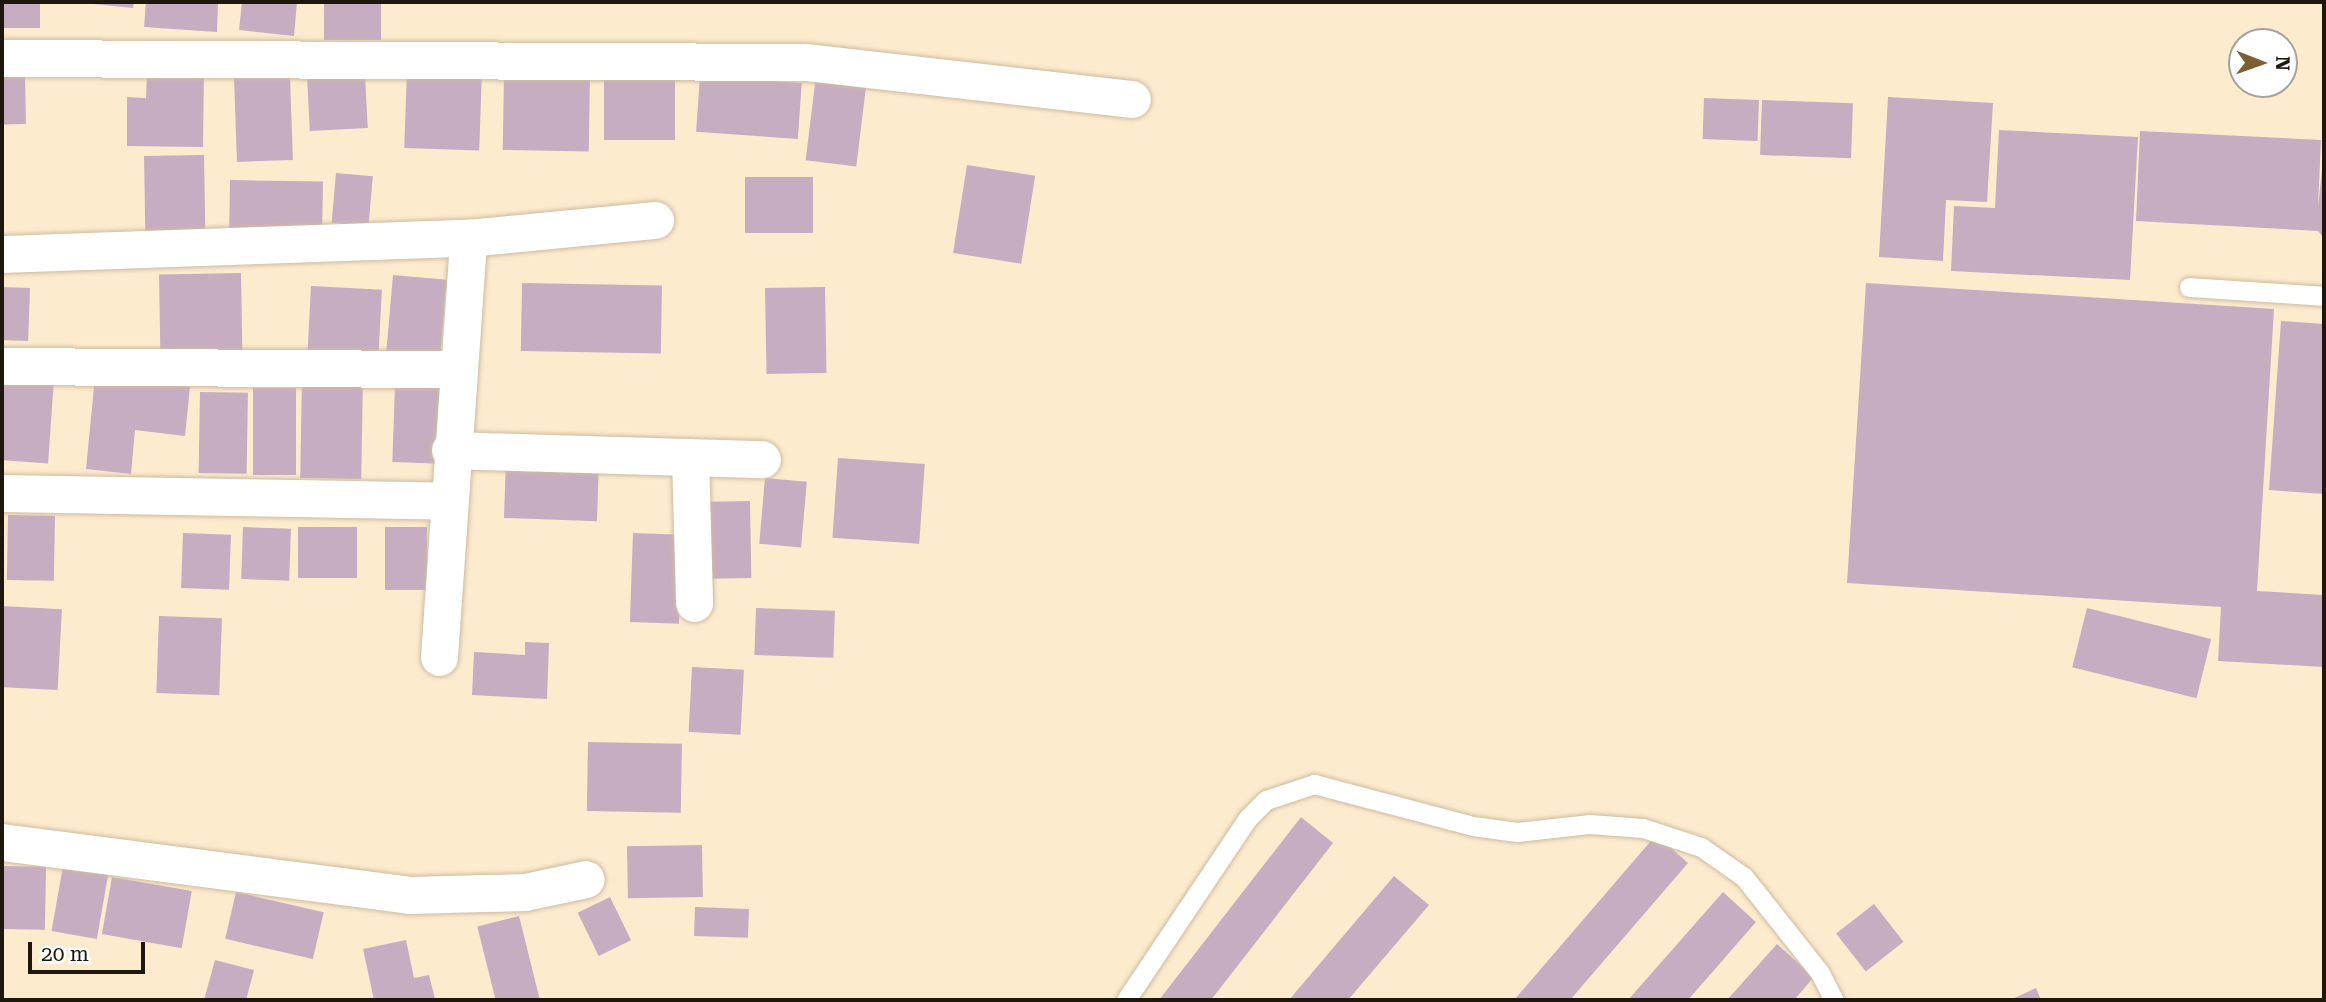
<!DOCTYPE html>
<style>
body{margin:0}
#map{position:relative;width:2326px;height:1002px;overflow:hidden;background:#fdebce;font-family:"Roboto Serif",serif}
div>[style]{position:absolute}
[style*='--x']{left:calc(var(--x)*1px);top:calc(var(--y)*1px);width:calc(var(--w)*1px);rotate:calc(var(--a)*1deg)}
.building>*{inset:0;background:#c7adc2;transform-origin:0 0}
.roads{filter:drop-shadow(0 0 2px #ccbba0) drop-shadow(0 0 2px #ccbba0)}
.service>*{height:19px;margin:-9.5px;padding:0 9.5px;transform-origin:9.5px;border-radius:9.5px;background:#fff}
.minor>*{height:37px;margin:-18.5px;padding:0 18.5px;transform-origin:18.5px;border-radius:18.5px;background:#fff}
span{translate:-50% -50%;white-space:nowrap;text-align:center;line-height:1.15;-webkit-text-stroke:5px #fff;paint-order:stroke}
.frame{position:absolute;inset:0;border:4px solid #1d170d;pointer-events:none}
.north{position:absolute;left:2228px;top:28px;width:70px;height:70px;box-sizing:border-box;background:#fff;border:2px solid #a5a29e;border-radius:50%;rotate:91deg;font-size:19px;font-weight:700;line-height:28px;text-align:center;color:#1d170d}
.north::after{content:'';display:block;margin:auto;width:24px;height:32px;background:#7d5e33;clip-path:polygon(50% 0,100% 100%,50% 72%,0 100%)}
.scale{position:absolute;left:28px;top:942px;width:117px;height:32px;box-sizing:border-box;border:4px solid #1d170d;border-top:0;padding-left:9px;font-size:21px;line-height:24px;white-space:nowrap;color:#1d170d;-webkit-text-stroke:5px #fff;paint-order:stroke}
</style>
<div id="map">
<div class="building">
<i style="left:2px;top:2px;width:38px;height:26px"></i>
<i style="clip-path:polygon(74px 2px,134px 2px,133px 8px)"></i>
<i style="clip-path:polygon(146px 2px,218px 2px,217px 32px,144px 27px)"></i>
<i style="clip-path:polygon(242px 2px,297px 2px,294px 36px,239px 30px)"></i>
<i style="left:324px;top:2px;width:57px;height:38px"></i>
<i style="left:407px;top:69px;width:75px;height:79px;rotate:2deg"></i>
<i style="clip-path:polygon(147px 71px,204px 72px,203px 147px,127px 146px,127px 97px,146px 98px)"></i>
<i style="left:25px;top:72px;width:52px;height:23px;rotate:89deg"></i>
<i style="left:604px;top:73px;width:71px;height:67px"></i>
<i style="left:365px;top:75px;width:53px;height:58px;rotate:87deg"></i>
<i style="left:290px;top:76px;width:84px;height:56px;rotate:88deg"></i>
<i style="left:504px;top:76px;width:86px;height:74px;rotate:1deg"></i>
<i style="left:700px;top:76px;width:102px;height:56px;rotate:4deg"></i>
<i style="left:816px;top:76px;width:51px;height:85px;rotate:7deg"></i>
<i style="clip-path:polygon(1888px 97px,1993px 103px,1987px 202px,1946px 200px,1943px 261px,1879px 257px)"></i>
<i style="left:1704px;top:98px;width:55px;height:41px;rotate:2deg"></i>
<i style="left:1762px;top:100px;width:91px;height:55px;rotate:2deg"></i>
<i style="clip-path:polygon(1999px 130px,2138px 137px,2130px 280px,1951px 271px,1954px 206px,1995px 208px)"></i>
<i style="clip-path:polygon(2140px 131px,2321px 140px,2318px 207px,2324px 152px,2324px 238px,2318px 231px,2136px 221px)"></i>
<i style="left:204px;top:155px;width:82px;height:60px;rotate:89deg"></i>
<i style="left:967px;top:165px;width:69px;height:89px;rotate:9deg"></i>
<i style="left:336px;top:173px;width:37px;height:50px;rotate:5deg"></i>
<i style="left:813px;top:177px;width:56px;height:68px;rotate:90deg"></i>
<i style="left:230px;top:180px;width:93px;height:48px;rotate:1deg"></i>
<i style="left:241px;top:273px;width:85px;height:82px;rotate:89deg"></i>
<i style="left:393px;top:275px;width:54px;height:78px;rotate:5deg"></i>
<i style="left:522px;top:283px;width:140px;height:68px;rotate:1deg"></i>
<i style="clip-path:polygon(1866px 283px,2274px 309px,2257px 591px,2324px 595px,2324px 667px,2218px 661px,2221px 607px,1847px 583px)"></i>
<i style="left:311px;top:286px;width:71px;height:65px;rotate:3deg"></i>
<i style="left:2px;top:287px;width:28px;height:53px;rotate:2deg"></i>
<i style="left:825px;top:287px;width:86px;height:60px;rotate:89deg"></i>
<i style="clip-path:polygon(2281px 321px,2324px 324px,2324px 494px,2269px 490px)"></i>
<i style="left:302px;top:376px;width:61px;height:102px;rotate:1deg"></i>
<i style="left:2px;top:377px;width:52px;height:83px;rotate:4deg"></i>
<i style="clip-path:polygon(95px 377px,190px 387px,185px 436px,135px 430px,131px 474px,86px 469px)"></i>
<i style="left:395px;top:385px;width:48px;height:77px;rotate:2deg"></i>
<i style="left:253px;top:388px;width:43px;height:87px"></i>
<i style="left:200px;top:392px;width:48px;height:81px;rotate:1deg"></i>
<i style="left:838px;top:458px;width:87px;height:80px;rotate:4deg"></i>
<i style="left:506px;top:460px;width:93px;height:58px;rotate:2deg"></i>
<i style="left:765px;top:478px;width:42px;height:66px;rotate:5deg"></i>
<i style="left:750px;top:501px;width:77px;height:42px;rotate:89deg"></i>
<i style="left:8px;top:515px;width:47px;height:65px;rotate:1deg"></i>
<i style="left:243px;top:527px;width:48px;height:52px;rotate:2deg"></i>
<i style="left:298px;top:527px;width:59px;height:51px"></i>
<i style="left:385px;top:527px;width:42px;height:63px"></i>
<i style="left:183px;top:533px;width:48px;height:55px;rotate:2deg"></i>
<i style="left:633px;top:533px;width:49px;height:89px;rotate:2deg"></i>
<i style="left:2px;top:606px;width:60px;height:81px;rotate:3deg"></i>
<i style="left:756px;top:608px;width:79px;height:47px;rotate:2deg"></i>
<i style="left:2087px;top:608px;width:128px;height:61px;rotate:14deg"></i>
<i style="left:159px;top:616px;width:63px;height:77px;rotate:2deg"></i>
<i style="clip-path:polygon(525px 642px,549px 643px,547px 699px,472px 695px,474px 652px,525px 655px)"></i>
<i style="left:692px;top:667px;width:52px;height:65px;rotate:3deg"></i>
<i style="left:588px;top:742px;width:94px;height:69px;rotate:1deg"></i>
<i style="clip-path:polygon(1301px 817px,1333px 843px,1211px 1000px,1159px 1000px)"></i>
<i style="clip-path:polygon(1656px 835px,1688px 863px,1570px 1000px,1514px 1000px)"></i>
<i style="left:702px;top:845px;width:52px;height:75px;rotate:89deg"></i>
<i style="left:4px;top:866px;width:42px;height:63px;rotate:1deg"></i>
<i style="left:63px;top:866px;width:46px;height:66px;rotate:10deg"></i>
<i style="clip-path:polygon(1394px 876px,1429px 905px,1348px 1000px,1289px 1000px)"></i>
<i style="left:112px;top:877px;width:81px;height:58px;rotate:10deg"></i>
<i style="left:236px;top:892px;width:90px;height:48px;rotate:13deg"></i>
<i style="clip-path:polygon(1723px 892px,1756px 922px,1688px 1000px,1628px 1000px)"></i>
<i style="left:610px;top:897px;width:48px;height:36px;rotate:64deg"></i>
<i style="left:1874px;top:904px;width:48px;height:48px;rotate:52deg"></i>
<i style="left:695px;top:907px;width:54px;height:29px;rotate:2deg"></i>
<i style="left:519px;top:916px;width:87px;height:43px;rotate:76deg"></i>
<i style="clip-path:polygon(406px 940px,414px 978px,429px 975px,435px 999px,374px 1000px,363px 949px)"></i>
<i style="clip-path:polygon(1777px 944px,1814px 977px,1794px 1000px,1727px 1000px)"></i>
<i style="clip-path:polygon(215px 960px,254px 970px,246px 1000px,204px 1000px)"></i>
<i style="clip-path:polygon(2036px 988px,2041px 1000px,2010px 1000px)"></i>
</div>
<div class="roads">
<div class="service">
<i style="--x:2189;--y:287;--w:135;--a:3.8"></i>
<i style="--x:1126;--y:1000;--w:219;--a:-56.2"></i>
<i style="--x:1248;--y:818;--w:25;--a:-45"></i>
<i style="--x:1266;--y:800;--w:51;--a:-18.4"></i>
<i style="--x:1314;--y:784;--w:164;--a:14.8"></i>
<i style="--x:1473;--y:826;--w:44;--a:7.8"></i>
<i style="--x:1517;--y:832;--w:72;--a:-6.3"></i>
<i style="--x:1589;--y:824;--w:54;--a:4.2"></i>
<i style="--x:1643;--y:828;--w:61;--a:18.1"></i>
<i style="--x:1701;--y:847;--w:52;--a:34.9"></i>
<i style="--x:1744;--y:877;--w:122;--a:51.6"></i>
<i style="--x:1820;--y:973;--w:30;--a:63"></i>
</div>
<div class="minor">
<i style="--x:2;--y:58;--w:804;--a:0.29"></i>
<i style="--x:806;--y:62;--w:328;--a:6.5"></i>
<i style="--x:2;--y:254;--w:466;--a:-2"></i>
<i style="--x:468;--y:238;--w:188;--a:-5.5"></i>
<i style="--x:2;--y:366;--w:454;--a:0.4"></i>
<i style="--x:450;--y:450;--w:312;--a:1.7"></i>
<i style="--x:690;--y:457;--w:146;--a:88.4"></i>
<i style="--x:2;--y:493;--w:446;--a:1"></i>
<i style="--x:439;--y:657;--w:420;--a:-86"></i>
<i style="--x:2;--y:842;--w:411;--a:7.4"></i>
<i style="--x:410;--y:895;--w:115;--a:-1.5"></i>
<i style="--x:525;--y:892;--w:62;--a:-12"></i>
</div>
</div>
<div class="frame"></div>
<div class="north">N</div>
<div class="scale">20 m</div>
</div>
